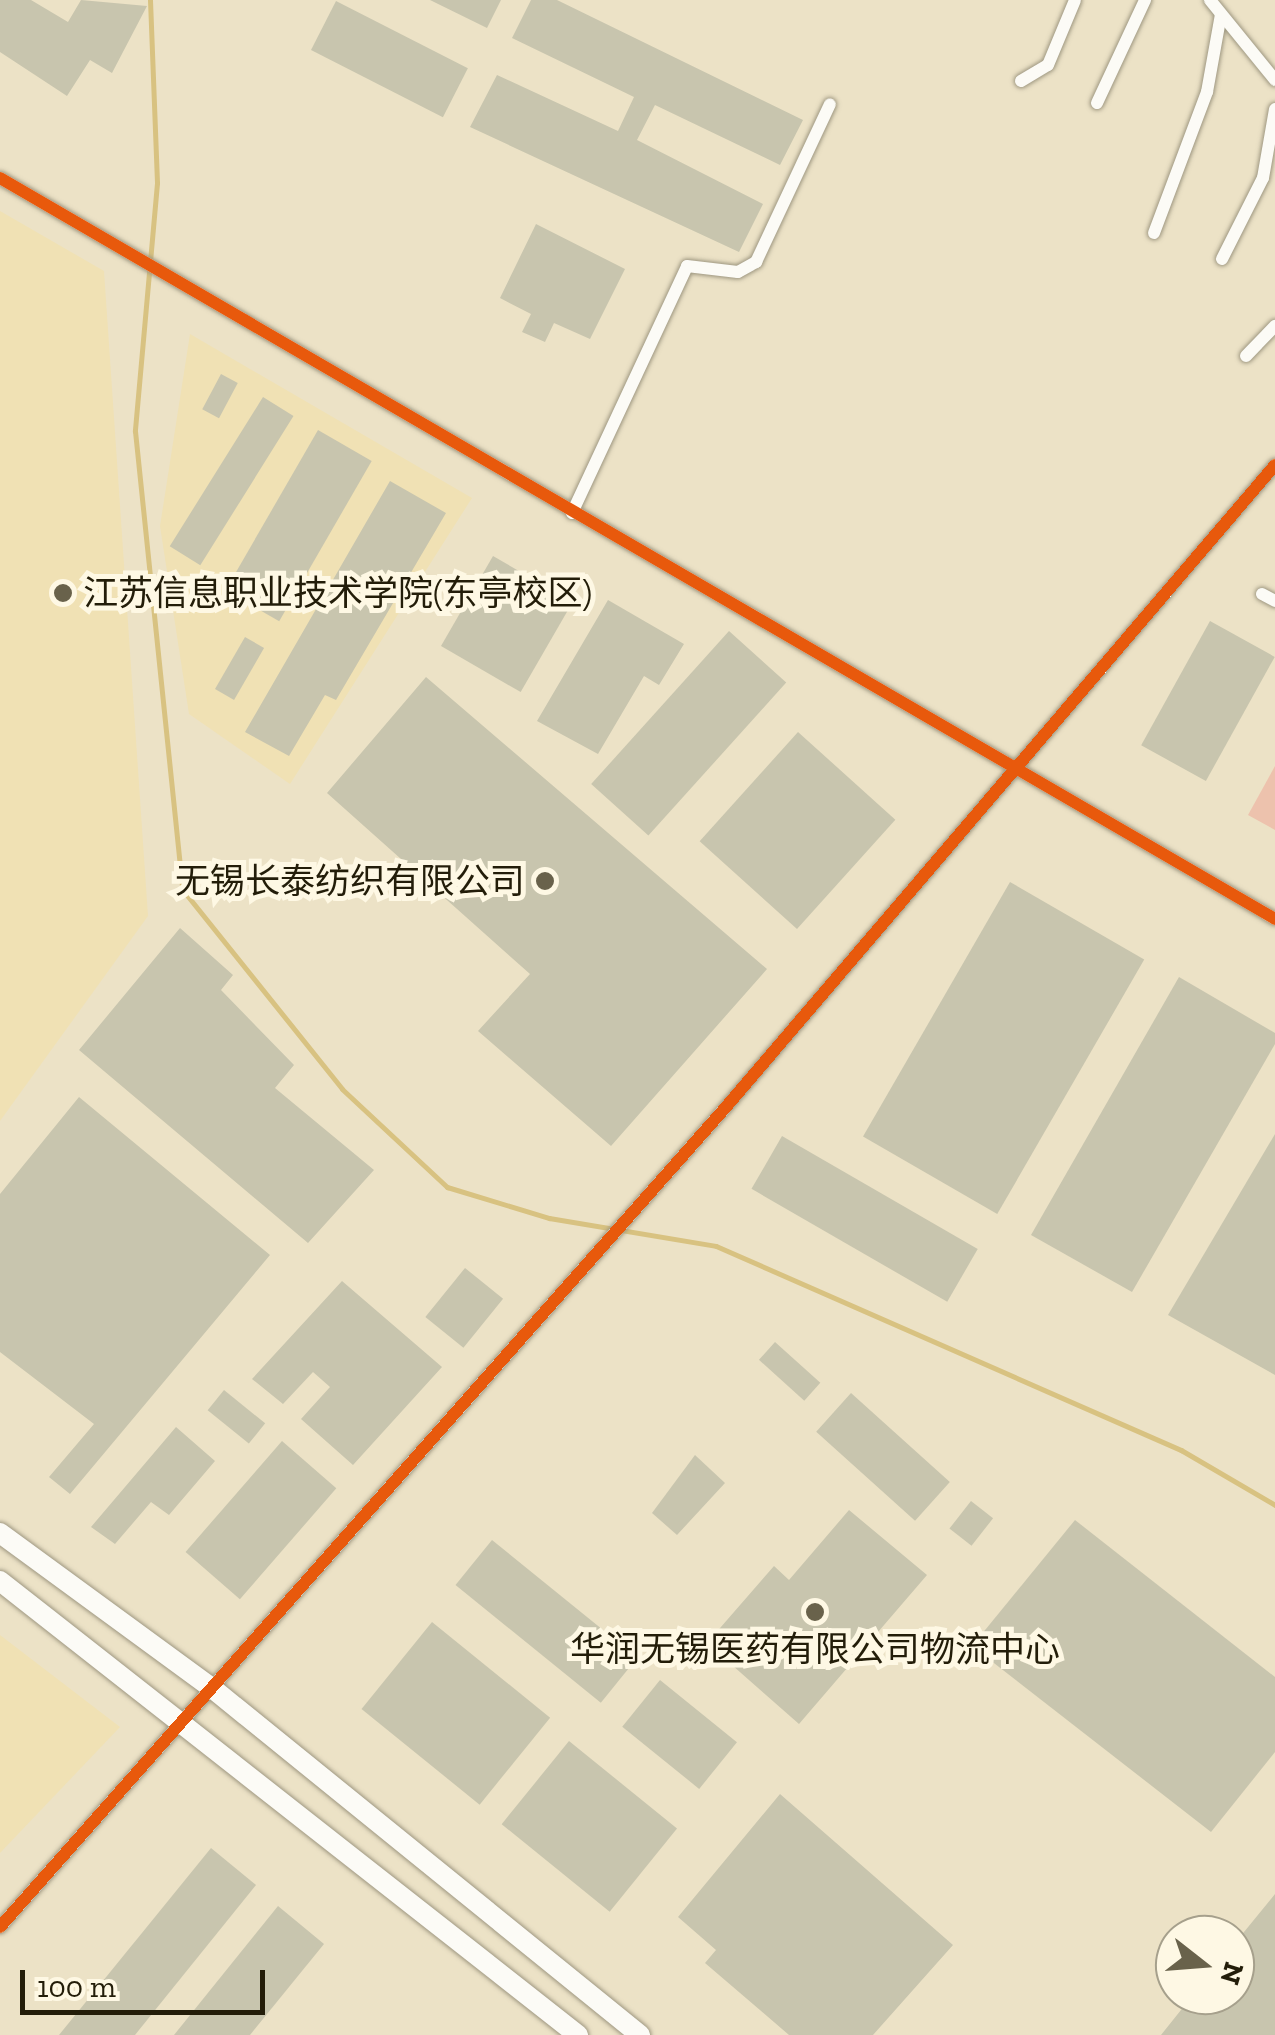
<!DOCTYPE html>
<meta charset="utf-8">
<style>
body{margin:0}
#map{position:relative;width:1275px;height:2035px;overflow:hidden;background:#ece2c6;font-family:"Zilla Slab","Noto Sans SC",serif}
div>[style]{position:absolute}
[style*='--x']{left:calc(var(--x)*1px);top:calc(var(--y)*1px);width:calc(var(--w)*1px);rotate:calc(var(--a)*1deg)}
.built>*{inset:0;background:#f0e1b4}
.green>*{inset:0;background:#edc2ad}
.stream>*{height:5px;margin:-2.5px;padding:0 2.5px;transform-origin:2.5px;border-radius:2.5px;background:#d8c281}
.building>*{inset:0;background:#c8c5ae;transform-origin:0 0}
.roads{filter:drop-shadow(0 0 2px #9e9781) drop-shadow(0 0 2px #9e9781)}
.street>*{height:12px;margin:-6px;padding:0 6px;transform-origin:6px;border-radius:6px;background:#fcfbf6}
.primary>*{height:20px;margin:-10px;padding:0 10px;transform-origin:10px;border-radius:10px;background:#fcfbf6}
.cycleway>*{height:12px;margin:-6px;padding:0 6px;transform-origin:6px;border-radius:6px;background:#e8590c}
.dots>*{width:28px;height:28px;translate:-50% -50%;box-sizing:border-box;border:5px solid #fef8e4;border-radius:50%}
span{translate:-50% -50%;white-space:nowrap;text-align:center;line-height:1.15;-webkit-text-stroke:10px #fef8e4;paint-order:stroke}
.poi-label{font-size:35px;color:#231d09}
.left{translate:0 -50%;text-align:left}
.right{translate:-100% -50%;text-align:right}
.north{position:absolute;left:1155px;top:1915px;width:100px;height:100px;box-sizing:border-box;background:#fef8e4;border:2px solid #a6a08c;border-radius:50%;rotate:107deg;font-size:28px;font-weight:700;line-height:40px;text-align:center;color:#231d09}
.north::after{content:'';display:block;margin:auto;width:35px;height:45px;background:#69624b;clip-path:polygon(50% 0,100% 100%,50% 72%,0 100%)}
.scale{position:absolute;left:20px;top:1970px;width:245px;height:45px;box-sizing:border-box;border:5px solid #231d09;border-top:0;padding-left:12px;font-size:30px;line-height:35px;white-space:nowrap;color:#231d09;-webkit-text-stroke:8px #fef8e4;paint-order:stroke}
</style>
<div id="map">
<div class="built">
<i style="clip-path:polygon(0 211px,104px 271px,148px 916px,0 1121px)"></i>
<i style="clip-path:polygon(190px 334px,472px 498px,290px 784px,189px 714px,160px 526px)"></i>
<i style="clip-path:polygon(0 1635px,120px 1727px,0 1853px)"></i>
</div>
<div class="green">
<i style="clip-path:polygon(1275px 766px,1275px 830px,1248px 815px)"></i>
</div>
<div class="stream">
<i style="--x:150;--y:0;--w:183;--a:87.8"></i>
<i style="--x:157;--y:183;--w:249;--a:95.1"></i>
<i style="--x:135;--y:431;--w:460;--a:84.1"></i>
<i style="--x:182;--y:889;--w:256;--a:51.3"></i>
<i style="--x:342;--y:1089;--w:144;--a:43"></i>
<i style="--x:447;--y:1187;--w:107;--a:16.9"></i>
<i style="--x:549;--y:1218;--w:169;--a:9.5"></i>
<i style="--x:716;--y:1246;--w:508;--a:23.69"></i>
<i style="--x:1181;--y:1450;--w:109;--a:30.3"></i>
</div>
<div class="building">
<i style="clip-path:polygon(0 0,31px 0,68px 22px,81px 0,147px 6px,112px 73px,90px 60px,67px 96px,0 52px)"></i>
<i style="clip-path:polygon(430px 0,501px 0,487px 28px)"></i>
<i style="clip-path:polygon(531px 0,557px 0,803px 120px,780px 165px,655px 105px,637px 140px,763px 204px,739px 252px,470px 127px,497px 75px,618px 131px,634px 97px,512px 38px)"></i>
<i style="left:336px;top:1px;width:148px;height:55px;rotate:27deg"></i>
<i style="clip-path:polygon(536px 224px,625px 269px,590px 339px,554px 323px,545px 342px,522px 332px,531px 314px,500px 298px)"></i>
<i style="left:221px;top:374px;width:19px;height:40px;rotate:28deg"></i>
<i style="left:263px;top:397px;width:36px;height:176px;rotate:32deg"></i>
<i style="left:318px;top:430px;width:62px;height:185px;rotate:30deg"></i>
<i style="clip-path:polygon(390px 481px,446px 513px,336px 700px,325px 695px,289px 756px,245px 732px)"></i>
<i style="left:493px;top:556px;width:92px;height:104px;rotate:30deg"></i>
<i style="clip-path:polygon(608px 600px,684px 644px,659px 685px,644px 676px,598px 754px,537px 721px)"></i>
<i style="left:1210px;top:621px;width:74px;height:142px;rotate:29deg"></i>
<i style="left:729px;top:631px;width:77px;height:206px;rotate:42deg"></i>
<i style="left:245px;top:637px;width:22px;height:60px;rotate:30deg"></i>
<i style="clip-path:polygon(426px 677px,767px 969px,611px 1146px,478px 1031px,530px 974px,327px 793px)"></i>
<i style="left:798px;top:732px;width:131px;height:147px;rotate:42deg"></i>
<i style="left:1010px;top:882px;width:155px;height:294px;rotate:30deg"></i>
<i style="clip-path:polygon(180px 928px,233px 975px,221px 990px,294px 1065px,275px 1088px,374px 1170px,308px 1243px,79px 1050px)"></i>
<i style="clip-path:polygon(1179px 977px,1275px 1033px,1275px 1044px,1132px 1292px,1031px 1235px)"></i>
<i style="clip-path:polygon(79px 1097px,270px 1255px,70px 1494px,49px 1477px,94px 1424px,0 1352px,0 1194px)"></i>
<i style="clip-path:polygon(1275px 1134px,1275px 1375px,1168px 1315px)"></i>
<i style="left:782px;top:1136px;width:226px;height:61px;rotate:30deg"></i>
<i style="left:465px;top:1268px;width:49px;height:63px;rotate:39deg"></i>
<i style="clip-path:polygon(342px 1281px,442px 1367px,353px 1465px,301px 1419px,330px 1387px,313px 1372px,283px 1404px,252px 1379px)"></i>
<i style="left:775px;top:1342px;width:61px;height:24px;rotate:42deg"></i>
<i style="left:224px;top:1390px;width:53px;height:26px;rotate:39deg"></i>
<i style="left:851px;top:1393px;width:133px;height:52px;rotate:42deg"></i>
<i style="clip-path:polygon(176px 1427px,215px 1461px,169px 1515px,151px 1502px,115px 1544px,91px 1527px)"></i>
<i style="left:282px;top:1441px;width:72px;height:147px;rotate:41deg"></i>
<i style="clip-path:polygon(695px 1455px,725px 1483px,677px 1535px,652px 1513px)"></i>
<i style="left:971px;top:1501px;width:28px;height:35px;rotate:38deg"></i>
<i style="clip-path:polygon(849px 1510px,927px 1575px,799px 1724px,707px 1643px,774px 1566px,789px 1580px)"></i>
<i style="clip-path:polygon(1075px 1520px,1275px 1677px,1275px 1752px,1211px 1832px,972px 1646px)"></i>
<i style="left:492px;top:1540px;width:187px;height:58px;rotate:39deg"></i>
<i style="left:432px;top:1622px;width:152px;height:112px;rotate:39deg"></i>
<i style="left:660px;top:1680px;width:99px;height:60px;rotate:39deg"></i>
<i style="left:569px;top:1741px;width:139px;height:107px;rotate:39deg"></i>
<i style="clip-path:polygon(780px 1794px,953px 1945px,873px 2035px,789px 2035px,705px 1963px,716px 1950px,678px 1917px)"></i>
<i style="clip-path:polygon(211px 1848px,256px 1885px,135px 2035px,59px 2035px)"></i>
<i style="clip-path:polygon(1275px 1894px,1275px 2035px,1161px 2035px,1193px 1995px,1235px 1995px,1235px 1943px)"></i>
<i style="clip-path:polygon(278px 1906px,324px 1944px,250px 2035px,174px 2035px)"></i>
</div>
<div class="roads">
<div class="street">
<i style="--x:1210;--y:0;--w:103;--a:50.9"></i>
<i style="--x:1021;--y:81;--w:31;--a:-31"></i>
<i style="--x:1048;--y:65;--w:70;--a:-67.4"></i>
<i style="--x:1097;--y:103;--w:114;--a:-65"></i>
<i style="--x:0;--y:178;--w:1475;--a:30.16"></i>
<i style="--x:1154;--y:233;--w:151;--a:-69.4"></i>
<i style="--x:1207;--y:92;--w:79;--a:-79.8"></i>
<i style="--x:1222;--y:259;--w:91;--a:-63.2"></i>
<i style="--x:1263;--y:178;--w:70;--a:-80.1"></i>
<i style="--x:1246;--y:356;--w:42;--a:-46"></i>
<i style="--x:572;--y:513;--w:272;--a:-65"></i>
<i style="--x:687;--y:266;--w:51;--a:6.7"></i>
<i style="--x:738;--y:272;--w:21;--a:-29"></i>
<i style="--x:756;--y:262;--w:174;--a:-64.9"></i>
<i style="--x:1262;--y:594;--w:15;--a:28"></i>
<i style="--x:0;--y:1927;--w:1095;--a:-48.48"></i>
<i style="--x:726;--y:1107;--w:845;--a:-49.46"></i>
</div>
<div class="primary">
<i style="--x:0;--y:1533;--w:263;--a:36.2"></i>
<i style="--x:212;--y:1688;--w:551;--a:39.03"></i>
<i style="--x:0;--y:1581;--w:735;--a:38.15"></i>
</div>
</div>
<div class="cycleway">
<i style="--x:0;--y:178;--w:1475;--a:30.16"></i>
<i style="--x:0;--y:1927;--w:1095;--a:-48.48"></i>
<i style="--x:726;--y:1107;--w:845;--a:-49.46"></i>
</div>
<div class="dots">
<i style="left:63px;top:593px;background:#69624b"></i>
<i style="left:545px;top:881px;background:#69624b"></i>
<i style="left:815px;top:1612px;background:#69624b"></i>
</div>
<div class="poi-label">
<span class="left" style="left:83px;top:593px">江苏信息职业技术学院(东亭校区)</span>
<span class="right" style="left:525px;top:881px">无锡长泰纺织有限公司</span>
<span style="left:815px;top:1649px">华润无锡医药有限公司物流中心</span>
</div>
<div class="north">N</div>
<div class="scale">100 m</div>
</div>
